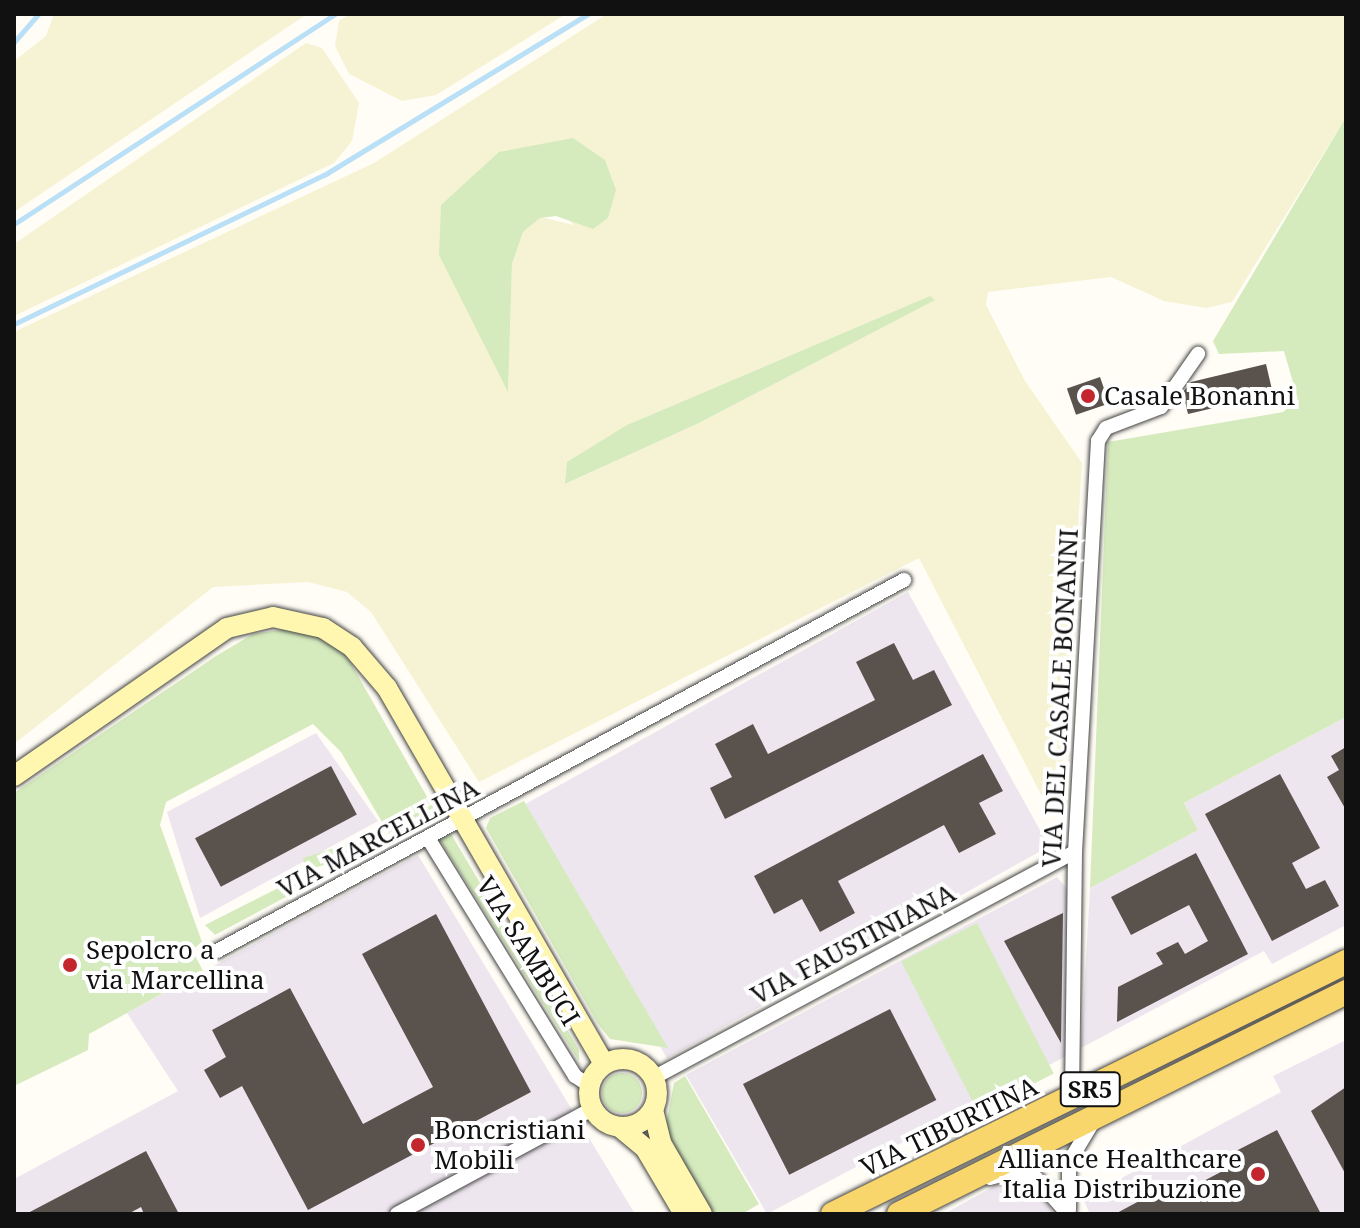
<!DOCTYPE html>
<style>
body{margin:0}
#map{position:relative;width:1360px;height:1228px;overflow:hidden;background:#fffdf5;font-family:"Noto Serif",serif}
div>[style]{position:absolute}
[style*='--x']{left:calc(var(--x)*1px);top:calc(var(--y)*1px);width:calc(var(--w)*1px);rotate:calc(var(--a)*1deg)}
.industrial>*{inset:0;background:#eee6ef;transform-origin:0 0}
.farmland>*{inset:0;background:#f6f3d4}
.green>*{inset:0;background:#d5ebbd;transform-origin:0 0}
.round{border-radius:50%}
.stream>*{height:5px;margin:-2.5px;padding:0 2.5px;transform-origin:2.5px;border-radius:2.5px;background:#b9e0f7}
.building>*{inset:0;background:#5a524d;transform-origin:0 0}
.roads{filter:drop-shadow(0 0 2px #444) drop-shadow(0 0 2px #444)}
.street>*{height:14px;margin:-7px;padding:0 7px;transform-origin:7px;border-radius:7px;background:#fff}
.secondary>*{height:20px;margin:-10px;padding:0 10px;transform-origin:10px;border-radius:10px;background:#fff6b0}
.secondary>.ring{margin:-10px;padding:0;box-sizing:content-box;background:none;border:20px solid #fff6b0;border-radius:50%}
.primary>*{height:24px;margin:-12px;padding:0 12px;transform-origin:12px;border-radius:12px;background:#f9d66b}
.dots>*{width:22px;height:22px;translate:-50% -50%;box-sizing:border-box;border:4px solid #fff;border-radius:50%}
span{translate:-50% -50%;white-space:nowrap;text-align:center;line-height:1.15;-webkit-text-stroke:8px #fff;paint-order:stroke}
.shield-label span{padding:2px 6px;background:#fff;border:2px solid;border-radius:6px;-webkit-text-stroke-width:0}
.shield-label{font-size:24px;color:#111;font-weight:700}
.poi-label{font-size:26px;color:#111}
.left{translate:0 -50%;text-align:left}
.right{translate:-100% -50%;text-align:right}
.street-label{font-size:26px;color:#111}
.frame{position:absolute;inset:0;border:16px solid #111;pointer-events:none}
</style>
<div id="map">
<div class="industrial">
<i style="left:908px;top:592px;width:291px;height:437px;rotate:61deg"></i>
<i style="clip-path:polygon(1346px 717px,1346px 925px,1272px 964px,1264px 951px,1081px 1048px,1090px 888px,1198px 830px,1184px 803px)"></i>
<i style="clip-path:polygon(316px 733px,378px 821px,200px 918px,167px 812px)"></i>
<i style="clip-path:polygon(418px 855px,635px 1214px,14px 1214px,14px 1179px,178px 1091px,127px 1013px)"></i>
<i style="clip-path:polygon(1057px 877px,1068px 890px,1068px 1055px,767px 1214px,686px 1075px)"></i>
<i style="clip-path:polygon(1346px 1040px,1346px 1214px,1090px 1214px,1083px 1199px,1281px 1092px,1273px 1076px)"></i>
<i style="clip-path:polygon(1002px 1182px,1038px 1187px,1054px 1214px,944px 1214px)"></i>
</div>
<div class="farmland">
<i style="clip-path:polygon(54px 14px,307px 14px,14px 212px,14px 61px,46px 36px)"></i>
<i style="clip-path:polygon(350px 14px,566px 14px,436px 95px,402px 101px,349px 74px,335px 46px,339px 21px)"></i>
<i style="clip-path:polygon(evenodd,607px 14px,1346px 14px,1346px 117px,1232px 302px,1206px 308px,1164px 301px,1111px 277px,988px 292px,986px 305px,1025px 381px,1082px 463px,1061px 789px,1047px 806px,919px 558px,479px 782px,371px 612px,347px 592px,308px 582px,213px 587px,14px 744px,14px 332px,374px 163px,607px 14px,499px 152px,574px 225px,540px 217px,523px 232px,512px 264px,508px 389px,499px 152px,607px 14px,930px 296px,934px 300px,697px 424px,566px 484px,627px 425px,930px 296px)"></i>
<i style="clip-path:polygon(306px 43px,322px 48px,359px 103px,352px 141px,334px 163px,14px 316px,14px 244px)"></i>
</div>
<div class="green">
<i style="clip-path:polygon(1346px 117px,1346px 717px,1184px 803px,1198px 830px,1090px 888px,1108px 442px,1283px 412px,1298px 400px,1284px 351px,1219px 354px,1213px 341px)"></i>
<i style="clip-path:polygon(573px 138px,605px 160px,616px 190px,608px 218px,593px 229px,556px 216px,540px 218px,523px 232px,512px 264px,508px 392px,439px 255px,441px 205px,499px 152px)"></i>
<i style="clip-path:polygon(930px 296px,935px 300px,697px 424px,565px 484px,567px 462px,627px 425px)"></i>
<i style="clip-path:polygon(287px 629px,315px 635px,346px 655px,438px 816px,392px 839px,341px 752px,313px 724px,166px 802px,160px 825px,202px 942px,192px 950px,203px 971px,89px 1034px,88px 1050px,14px 1086px,14px 793px,216px 656px,253px 634px)"></i>
<i style="clip-path:polygon(524px 801px,668px 1048px,610px 1039px,598px 1024px,486px 828px,490px 818px)"></i>
<i style="clip-path:polygon(451px 834px,579px 1050px,579px 1061px,439px 839px)"></i>
<i style="left:371px;top:836px;width:13px;height:72px;rotate:72deg"></i>
<i style="clip-path:polygon(296px 879px,297px 891px,215px 935px,205px 925px)"></i>
<i style="left:977px;top:923px;width:169px;height:85px;rotate:63deg"></i>
<i class="round" style="left:602px;top:1073px;width:40px;height:40px"></i>
<i style="clip-path:polygon(685px 1076px,759px 1204px,742px 1214px,714px 1214px,665px 1131px,674px 1083px)"></i>
</div>
<div class="stream">
<i style="--x:14;--y:42;--w:37;--a:-49"></i>
<i style="--x:14;--y:224;--w:384;--a:-33.2"></i>
<i style="--x:14;--y:324;--w:344;--a:-25.7"></i>
<i style="--x:324;--y:175;--w:309;--a:-31.4"></i>
</div>
<div class="building">
<i style="clip-path:polygon(1266px 364px,1273px 394px,1188px 414px,1183px 392px,1191px 382px)"></i>
<i style="left:1100px;top:377px;width:28px;height:35px;rotate:71deg"></i>
<i style="clip-path:polygon(894px 643px,913px 680px,934px 670px,952px 705px,725px 819px,710px 788px,732px 777px,715px 744px,753px 724px,768px 754px,875px 700px,856px 662px)"></i>
<i style="clip-path:polygon(1346px 747px,1346px 810px,1327px 777px,1339px 770px,1331px 756px)"></i>
<i style="clip-path:polygon(983px 754px,1003px 791px,979px 803px,996px 834px,959px 853px,944px 825px,838px 881px,855px 913px,820px 932px,802px 899px,774px 914px,754px 876px)"></i>
<i style="left:331px;top:766px;width:55px;height:154px;rotate:62deg"></i>
<i style="clip-path:polygon(1280px 774px,1320px 848px,1292px 863px,1306px 889px,1325px 880px,1339px 906px,1272px 941px,1205px 814px)"></i>
<i style="clip-path:polygon(1196px 853px,1248px 954px,1117px 1022px,1118px 987px,1163px 964px,1156px 953px,1178px 942px,1185px 954px,1208px 941px,1189px 905px,1131px 935px,1111px 897px)"></i>
<i style="clip-path:polygon(1063px 913px,1061px 1043px,1004px 941px)"></i>
<i style="clip-path:polygon(436px 914px,531px 1092px,308px 1210px,242px 1086px,220px 1098px,204px 1070px,226px 1057px,212px 1030px,290px 988px,363px 1124px,433px 1087px,362px 954px)"></i>
<i style="left:890px;top:1009px;width:102px;height:165px;rotate:63deg"></i>
<i style="clip-path:polygon(1346px 1087px,1346px 1175px,1311px 1111px)"></i>
<i style="clip-path:polygon(1277px 1130px,1321px 1214px,1115px 1214px,1171px 1184px,1177px 1195px,1236px 1164px,1230px 1154px)"></i>
<i style="clip-path:polygon(146px 1151px,179px 1214px,144px 1214px,141px 1207px,128px 1214px,26px 1214px)"></i>
</div>
<div class="roads">
<div class="street">
<i style="--x:428;--y:838;--w:280;--a:58.3"></i>
<i style="--x:575;--y:1076;--w:17;--a:33"></i>
<i style="--x:217;--y:951;--w:781;--a:-28.37"></i>
<i style="--x:653;--y:1078;--w:479;--a:-28.2"></i>
<i style="--x:1072;--y:1098;--w:246;--a:-89.3"></i>
<i style="--x:1075;--y:852;--w:412;--a:-86.8"></i>
<i style="--x:1098;--y:441;--w:15;--a:-58"></i>
<i style="--x:1106;--y:428;--w:59;--a:-20.9"></i>
<i style="--x:1161;--y:407;--w:65;--a:-55.1"></i>
<i style="--x:990;--y:1178;--w:24;--a:-15"></i>
<i style="--x:1013;--y:1172;--w:24;--a:15"></i>
<i style="--x:1036;--y:1178;--w:48;--a:48.4"></i>
<i style="--x:1069;--y:1210;--w:48;--a:-90"></i>
<i style="--x:1069;--y:1162;--w:47;--a:-59"></i>
<i style="--x:397;--y:1214;--w:221;--a:-28.3"></i>
</div>
<div class="secondary">
<i style="--x:14;--y:776;--w:259;--a:-34.8"></i>
<i style="--x:227;--y:628;--w:47;--a:-13.4"></i>
<i style="--x:273;--y:617;--w:51;--a:12.4"></i>
<i style="--x:323;--y:628;--w:35;--a:33"></i>
<i style="--x:352;--y:647;--w:54;--a:49.5"></i>
<i style="--x:387;--y:688;--w:434;--a:60"></i>
<i class="ring" style="left:589px;top:1059px;width:48px;height:48px"></i>
<i style="--x:653;--y:1110;--w:34;--a:76"></i>
<i style="--x:661;--y:1143;--w:82;--a:60"></i>
<i style="--x:621;--y:1128;--w:31;--a:40"></i>
<i style="--x:645;--y:1148;--w:77;--a:59.4"></i>
</div>
<div class="primary">
<i style="--x:833;--y:1214;--w:572;--a:-26.16"></i>
<i style="--x:899;--y:1214;--w:499;--a:-26.4"></i>
</div>
</div>
<div class="dots">
<i style="left:1088px;top:396px;background:#c4262e"></i>
<i style="left:70px;top:965px;background:#c4262e"></i>
<i style="left:418px;top:1145px;background:#c4262e"></i>
<i style="left:1258px;top:1174px;background:#c4262e"></i>
</div>
<div class="shield-label">
<span style="left:1090px;top:1089px">SR5</span>
</div>
<div class="poi-label">
<span class="left" style="left:1104px;top:396px">Casale Bonanni</span>
<span class="left" style="left:86px;top:965px">Sepolcro a<br>via Marcellina</span>
<span class="left" style="left:434px;top:1145px">Boncristiani<br>Mobili</span>
<span class="right" style="left:1242px;top:1174px">Alliance Healthcare<br>Italia Distribuzione</span>
</div>
<div class="street-label">
<span style="left:1060px;top:698px;rotate:-87deg">VIA DEL CASALE BONANNI</span>
<span style="left:378px;top:838px;rotate:-28deg">VIA MARCELLINA</span>
<span style="left:853px;top:944px;rotate:-28deg">VIA FAUSTINIANA</span>
<span style="left:528px;top:951px;rotate:58deg">VIA SAMBUCI</span>
<span style="left:949px;top:1127px;rotate:-26deg">VIA TIBURTINA</span>
</div>
<div class="frame"></div>
</div>
